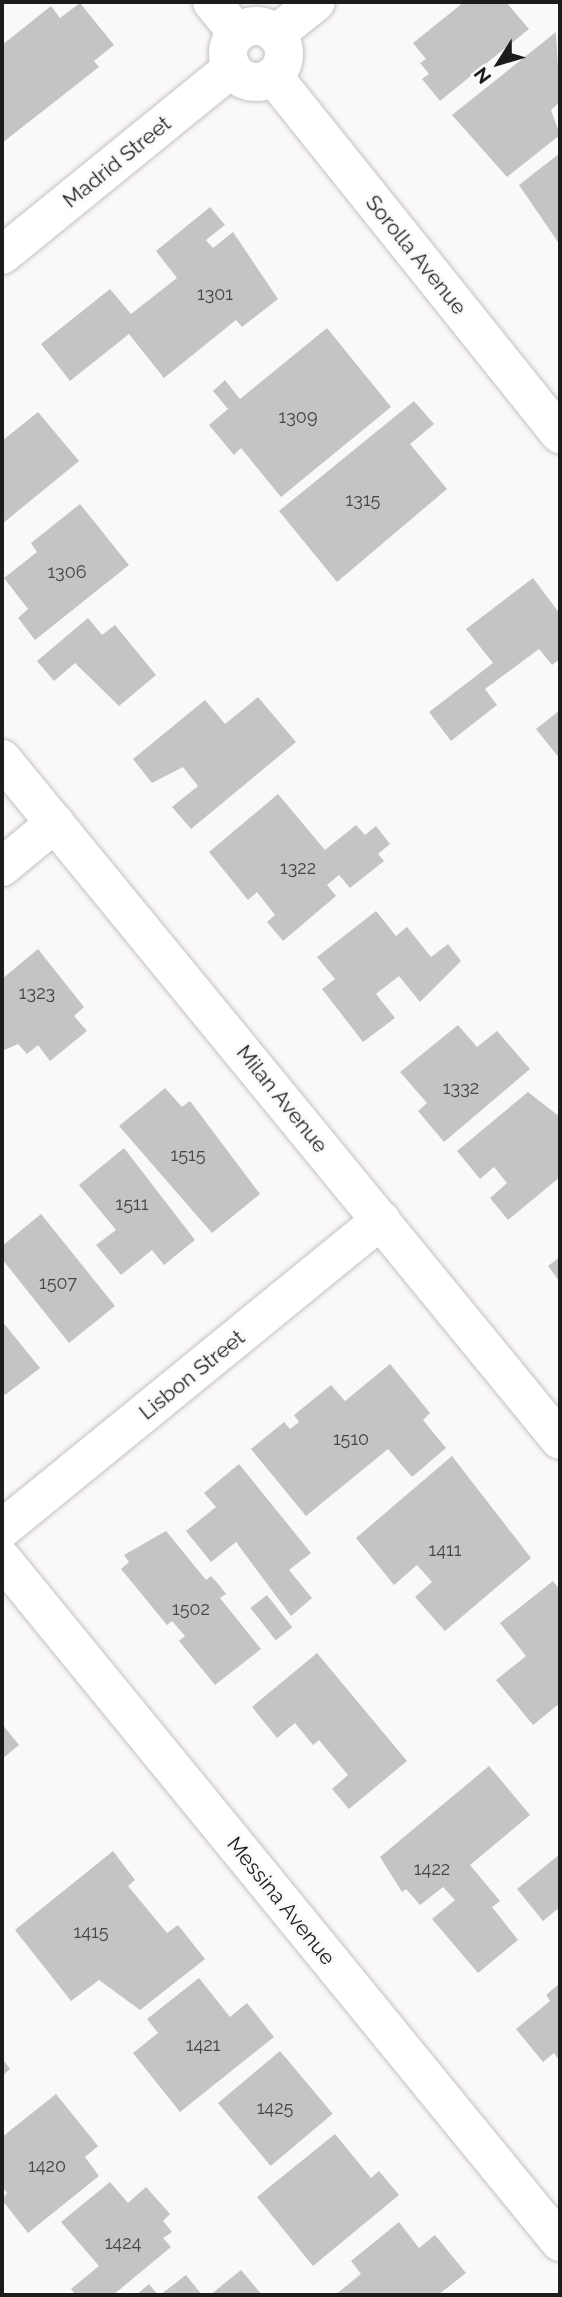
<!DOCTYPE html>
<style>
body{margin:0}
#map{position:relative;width:562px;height:2297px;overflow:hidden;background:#fbf8f9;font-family:Raleway,sans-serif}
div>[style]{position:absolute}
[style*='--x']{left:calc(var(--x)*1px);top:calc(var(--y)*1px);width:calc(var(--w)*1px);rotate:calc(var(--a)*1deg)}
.building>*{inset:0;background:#c6c3c4;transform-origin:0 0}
.roads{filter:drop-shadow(0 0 2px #c4c1c3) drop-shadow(0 0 2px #c4c1c3)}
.street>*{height:38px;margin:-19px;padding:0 19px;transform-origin:19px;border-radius:19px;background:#fff}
.street>.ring{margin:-19px;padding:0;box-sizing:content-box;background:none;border:38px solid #fff;border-radius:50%}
span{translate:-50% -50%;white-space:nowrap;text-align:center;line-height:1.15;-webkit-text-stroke:5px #fbf8f9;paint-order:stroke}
.number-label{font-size:18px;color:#474646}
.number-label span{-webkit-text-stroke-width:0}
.street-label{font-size:21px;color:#1d1c1c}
.frame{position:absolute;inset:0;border:4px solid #1d1c1c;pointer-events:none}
.north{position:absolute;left:464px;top:28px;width:70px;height:70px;-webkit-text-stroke:5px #fbf8f9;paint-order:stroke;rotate:233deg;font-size:19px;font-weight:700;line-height:28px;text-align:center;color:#1d1c1c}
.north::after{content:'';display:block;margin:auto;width:24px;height:32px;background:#1d1c1c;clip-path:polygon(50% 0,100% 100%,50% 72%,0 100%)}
</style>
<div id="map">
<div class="building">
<i style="clip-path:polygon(464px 2px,506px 2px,529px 29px,440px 101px,422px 79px,429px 74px,420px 63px,426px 59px,413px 43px)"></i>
<i style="clip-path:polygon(80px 3px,114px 45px,94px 61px,99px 67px,2px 143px,2px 45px,51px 6px,60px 18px)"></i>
<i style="clip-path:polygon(556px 32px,560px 102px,551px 110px,560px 135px,507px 177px,452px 115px)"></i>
<i style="clip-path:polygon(560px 153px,560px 245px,519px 185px)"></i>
<i style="clip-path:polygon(210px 207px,225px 225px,206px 240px,213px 248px,233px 232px,278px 299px,242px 327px,236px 320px,164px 378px,129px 334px,70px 381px,41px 344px,110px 289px,131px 314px,177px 278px,156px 251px)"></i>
<i style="clip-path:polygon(327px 328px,391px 407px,281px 497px,241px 448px,234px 455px,209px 425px,228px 409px,213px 391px,225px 380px,240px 399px)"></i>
<i style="clip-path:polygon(414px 401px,434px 424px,410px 444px,447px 489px,337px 582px,279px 511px)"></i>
<i style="clip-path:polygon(38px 412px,79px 461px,2px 524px,2px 441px)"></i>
<i style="clip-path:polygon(80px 504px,129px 565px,35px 640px,18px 618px,28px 609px,4px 578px,37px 552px,31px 543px)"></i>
<i style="clip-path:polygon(533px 578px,560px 614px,560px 659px,552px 665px,539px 649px,485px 689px,497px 705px,451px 741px,429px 712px,493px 663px,466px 629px)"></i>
<i style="clip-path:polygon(88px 618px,102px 635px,115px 625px,156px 675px,119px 706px,75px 663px,54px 681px,37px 661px)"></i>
<i style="clip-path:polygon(258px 697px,296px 742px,191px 829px,172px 807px,198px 786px,183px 767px,152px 783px,133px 759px,205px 700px,225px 724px)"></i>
<i style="clip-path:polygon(560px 710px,560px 759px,536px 729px)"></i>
<i style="clip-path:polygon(278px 794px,325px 850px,356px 825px,365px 835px,376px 826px,390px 844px,378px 854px,384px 861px,350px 888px,339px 875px,327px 885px,336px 896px,283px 941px,267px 922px,275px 915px,257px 892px,248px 900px,209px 852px)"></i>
<i style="clip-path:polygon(376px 911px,396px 936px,407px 927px,431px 957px,448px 944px,461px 961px,420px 1002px,399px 976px,376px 994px,395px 1018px,363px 1042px,322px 989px,335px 979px,317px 957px)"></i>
<i style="clip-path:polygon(38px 949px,84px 1007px,74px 1016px,87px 1031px,50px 1061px,38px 1045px,27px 1054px,18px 1044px,2px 1051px,2px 979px)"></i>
<i style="clip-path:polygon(458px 1025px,477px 1047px,497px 1031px,530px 1069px,444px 1142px,418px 1111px,427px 1103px,400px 1072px)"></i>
<i style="clip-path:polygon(165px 1088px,182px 1107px,190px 1101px,260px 1194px,212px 1233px,119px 1126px)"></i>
<i style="clip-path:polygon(528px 1092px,560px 1117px,560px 1177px,508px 1220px,490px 1198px,507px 1183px,494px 1167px,480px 1179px,457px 1151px)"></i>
<i style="clip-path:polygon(124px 1148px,195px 1240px,164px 1265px,152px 1250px,121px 1275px,96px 1245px,116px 1230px,79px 1185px)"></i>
<i style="clip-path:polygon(41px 1214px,115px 1306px,69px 1343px,2px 1259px,2px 1246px)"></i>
<i style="clip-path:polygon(560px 1257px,560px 1282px,548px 1266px)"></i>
<i style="clip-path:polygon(2px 1321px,40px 1368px,5px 1395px,2px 1391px)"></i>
<i style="clip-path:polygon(390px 1364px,430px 1413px,423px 1420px,446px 1448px,412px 1477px,388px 1449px,306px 1516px,251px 1449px,284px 1422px,290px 1429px,299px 1422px,294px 1415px,331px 1385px,345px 1401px)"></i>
<i style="clip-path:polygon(452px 1456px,531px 1558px,445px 1631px,415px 1597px,432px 1582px,417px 1565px,394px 1585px,356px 1538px)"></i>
<i style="clip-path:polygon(239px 1464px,311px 1553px,289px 1570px,312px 1598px,291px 1616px,236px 1542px,211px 1562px,186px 1531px,216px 1507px,204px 1493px)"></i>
<i style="clip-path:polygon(166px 1531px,206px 1580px,211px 1576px,219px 1585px,226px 1594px,220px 1598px,261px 1649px,215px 1685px,179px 1641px,185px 1636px,172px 1621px,167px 1625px,121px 1569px,129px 1562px,124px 1555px)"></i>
<i style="clip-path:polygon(553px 1581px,560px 1590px,560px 1703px,533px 1725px,496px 1680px,526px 1656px,500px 1623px)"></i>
<i style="left:267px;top:1595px;width:41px;height:21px;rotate:52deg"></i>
<i style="clip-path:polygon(317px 1653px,407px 1761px,349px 1809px,332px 1789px,348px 1775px,319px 1740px,313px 1745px,295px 1723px,277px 1738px,252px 1707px)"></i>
<i style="clip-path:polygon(2px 1724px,19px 1745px,2px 1759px)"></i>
<i style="clip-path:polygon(489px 1766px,530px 1815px,470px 1865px,500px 1901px,492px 1907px,518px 1940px,478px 1973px,432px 1919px,455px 1900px,443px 1887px,420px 1905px,406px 1889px,402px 1892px,380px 1857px)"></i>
<i style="clip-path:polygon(113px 1851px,135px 1880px,128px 1886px,167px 1933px,178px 1925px,205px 1959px,140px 2010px,99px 1980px,71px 2001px,15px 1930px)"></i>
<i style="clip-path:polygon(560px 1854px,560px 1907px,543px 1921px,517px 1889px)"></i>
<i style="clip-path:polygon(199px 1978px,230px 2017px,247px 2003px,274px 2037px,180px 2112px,133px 2053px,158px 2033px,147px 2019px)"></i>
<i style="clip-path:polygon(560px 1983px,560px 2062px,554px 2053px,543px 2062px,516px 2029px,550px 2001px,546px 1995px)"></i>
<i style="left:280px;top:2051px;width:82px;height:81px;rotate:50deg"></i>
<i style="clip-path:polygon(2px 2058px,10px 2069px,2px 2076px)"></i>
<i style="clip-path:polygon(56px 2094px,98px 2146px,85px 2157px,99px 2176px,28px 2233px,2px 2200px,7px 2193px,2px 2186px,2px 2137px)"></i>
<i style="clip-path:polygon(335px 2134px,371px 2178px,379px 2171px,399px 2195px,313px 2266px,257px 2197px)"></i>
<i style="clip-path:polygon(110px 2182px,128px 2203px,146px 2187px,170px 2214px,163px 2221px,172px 2232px,163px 2238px,171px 2247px,113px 2295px,76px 2295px,71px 2289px,99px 2266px,61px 2222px)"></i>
<i style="clip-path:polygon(399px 2222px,419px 2248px,435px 2235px,466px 2273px,438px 2295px,335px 2295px,361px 2274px,351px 2261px)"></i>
<i style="clip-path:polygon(241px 2270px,262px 2295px,210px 2295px)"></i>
<i style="clip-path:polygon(186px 2275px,202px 2295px,160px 2295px)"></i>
<i style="clip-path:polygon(149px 2284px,158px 2295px,136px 2295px)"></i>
</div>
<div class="roads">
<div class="street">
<i style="--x:212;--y:2;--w:40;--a:51"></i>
<i class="ring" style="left:228px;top:26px;width:18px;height:18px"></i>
<i style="--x:276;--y:34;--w:51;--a:-38.7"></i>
<i style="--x:273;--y:76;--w:459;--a:51.3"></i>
<i style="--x:2;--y:255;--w:296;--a:-39.1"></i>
<i style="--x:2;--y:759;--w:880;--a:50.67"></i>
<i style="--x:2;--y:867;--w:69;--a:-39.7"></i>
<i style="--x:2;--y:1529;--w:489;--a:-39.2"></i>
<i style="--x:2;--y:1559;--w:882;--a:50.75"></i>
</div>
</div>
<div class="number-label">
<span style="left:215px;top:294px">1301</span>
<span style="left:298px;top:417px">1309</span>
<span style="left:363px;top:500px">1315</span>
<span style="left:67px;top:572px">1306</span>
<span style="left:298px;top:868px">1322</span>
<span style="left:37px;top:993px">1323</span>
<span style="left:461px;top:1088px">1332</span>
<span style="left:188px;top:1155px">1515</span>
<span style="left:132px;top:1204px">1511</span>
<span style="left:58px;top:1283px">1507</span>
<span style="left:351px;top:1439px">1510</span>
<span style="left:445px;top:1550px">1411</span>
<span style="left:191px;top:1609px">1502</span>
<span style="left:432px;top:1869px">1422</span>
<span style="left:91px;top:1932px">1415</span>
<span style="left:203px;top:2045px">1421</span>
<span style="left:275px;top:2108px">1425</span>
<span style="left:47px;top:2166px">1420</span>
<span style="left:123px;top:2243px">1424</span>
</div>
<div class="street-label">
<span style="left:117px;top:162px;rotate:-39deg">Madrid Street</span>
<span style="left:416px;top:255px;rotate:51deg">Sorolla Avenue</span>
<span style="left:282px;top:1099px;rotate:51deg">Milan Avenue</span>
<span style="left:192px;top:1375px;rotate:-39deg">Lisbon Street</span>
<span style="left:281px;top:1901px;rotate:51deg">Messina Avenue</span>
</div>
<div class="frame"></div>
<div class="north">N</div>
</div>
